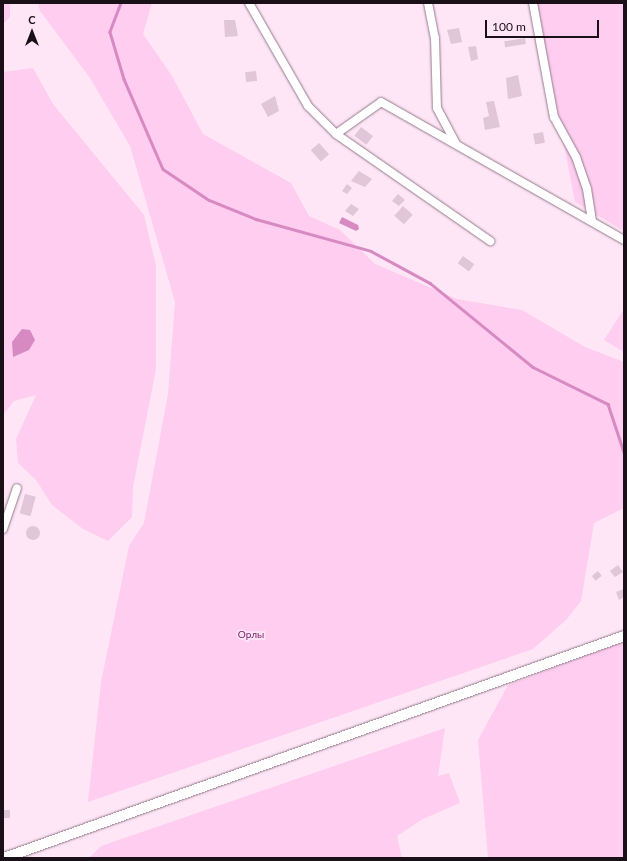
<!DOCTYPE html>
<meta charset="utf-8">
<style>
body{margin:0}
#map{position:relative;width:627px;height:861px;overflow:hidden;background:#fee6f6;font-family:Lato,sans-serif}
div>[style]{position:absolute}
[style*='--x']{left:calc(var(--x)*1px);top:calc(var(--y)*1px);width:calc(var(--w)*1px);rotate:calc(var(--a)*1deg)}
.green>*{inset:0;background:#fecdef}
.water>*{inset:0;background:#d78ac2}
.stream>*{height:2.5px;margin:-1.25px;padding:0 1.25px;transform-origin:1.25px;border-radius:1.25px;background:#d78ac2}
.building>*{inset:0;background:#e1c5d8;transform-origin:0 0}
.round{border-radius:50%}
.roads{filter:drop-shadow(0 0 1px #93798b) drop-shadow(0 0 1px #93798b)}
.minor>*{height:8px;margin:-4px;padding:0 4px;transform-origin:4px;border-radius:4px;background:#fff}
.major>*{height:10px;margin:-5px;padding:0 5px;transform-origin:5px;border-radius:5px;background:#fff}
span{translate:-50% -50%;white-space:nowrap;text-align:center;line-height:1.15;-webkit-text-stroke:3.5px #fee6f6;paint-order:stroke}
.park-label{font-size:10px;color:#7b2068}
.frame{position:absolute;inset:0;border:4px solid #1a1017;pointer-events:none}
.north{position:absolute;left:12px;top:12px;width:40px;height:40px;-webkit-text-stroke:3px #fee6f6;paint-order:stroke;rotate:0deg;font-size:11px;font-weight:700;line-height:16px;text-align:center;color:#1a1017}
.north::after{content:'';display:block;margin:auto;width:14px;height:18px;background:#1a1017;clip-path:polygon(50% 0,100% 100%,50% 72%,0 100%)}
.scale{position:absolute;left:485px;top:20px;width:114px;height:18px;box-sizing:border-box;border:2px solid #1a1017;border-top:0;padding-left:5px;font-size:12px;line-height:14px;white-space:nowrap;color:#1a1017;-webkit-text-stroke:3px #fee6f6;paint-order:stroke}
</style>
<div id="map">
<div class="green">
<i style="clip-path:polygon(3px 3px,10px 3px,10px 17px,3px 24px)"></i>
<i style="clip-path:polygon(38px 3px,152px 3px,143px 34px,172px 76px,203px 134px,291px 183px,309px 216px,340px 230px,375px 264px,457px 299px,522px 310px,585px 347px,624px 362px,624px 508px,594px 523px,581px 601px,566px 620px,533px 649px,88px 802px,101px 682px,129px 546px,144px 523px,168px 394px,175px 302px,130px 146px,90px 78px,40px 11px)"></i>
<i style="clip-path:polygon(537px 3px,624px 3px,624px 231px,575px 202px)"></i>
<i style="clip-path:polygon(33px 68px,53px 104px,144px 215px,156px 266px,156px 369px,133px 487px,132px 517px,108px 541px,83px 529px,52px 505px,36px 480px,18px 463px,16px 439px,36px 395px,14px 401px,3px 415px,3px 72px)"></i>
<i style="clip-path:polygon(624px 309px,624px 352px,604px 340px)"></i>
<i style="clip-path:polygon(624px 641px,624px 858px,488px 858px,478px 740px,508px 685px)"></i>
<i style="clip-path:polygon(445px 728px,438px 776px,449px 773px,460px 803px,423px 819px,397px 836px,402px 858px,89px 858px,101px 846px)"></i>
</div>
<div class="water">
<i style="clip-path:polygon(342px 217px,358px 225px,359px 229px,356px 231px,339px 223px)"></i>
<i style="clip-path:polygon(22px 329px,30px 330px,35px 340px,29px 350px,13px 357px,12px 342px)"></i>
</div>
<div class="stream">
<i style="--x:121;--y:3;--w:31;--a:111"></i>
<i style="--x:110;--y:32;--w:49;--a:73.4"></i>
<i style="--x:124;--y:79;--w:98;--a:66.6"></i>
<i style="--x:163;--y:169;--w:55;--a:34"></i>
<i style="--x:209;--y:200;--w:51;--a:22"></i>
<i style="--x:256;--y:219;--w:119;--a:15.5"></i>
<i style="--x:371;--y:251;--w:67;--a:28.5"></i>
<i style="--x:430;--y:283;--w:133;--a:39.2"></i>
<i style="--x:533;--y:367;--w:84;--a:26.3"></i>
<i style="--x:608;--y:404;--w:51;--a:71.6"></i>
</div>
<div class="building">
<i style="clip-path:polygon(224px 20px,235px 20px,238px 36px,225px 37px)"></i>
<i style="clip-path:polygon(459px 28px,462px 42px,451px 44px,447px 30px)"></i>
<i style="left:525px;top:38px;width:6px;height:21px;rotate:81deg"></i>
<i style="clip-path:polygon(476px 46px,478px 59px,471px 61px,468px 47px)"></i>
<i style="left:256px;top:71px;width:10px;height:11px;rotate:84deg"></i>
<i style="clip-path:polygon(518px 75px,522px 96px,508px 99px,506px 78px)"></i>
<i style="clip-path:polygon(275px 96px,279px 111px,268px 117px,261px 104px)"></i>
<i style="clip-path:polygon(494px 101px,500px 127px,485px 130px,483px 118px,489px 116px,486px 102px)"></i>
<i style="left:361px;top:127px;width:15px;height:11px;rotate:37deg"></i>
<i style="left:543px;top:132px;width:11px;height:10px;rotate:80deg"></i>
<i style="left:319px;top:143px;width:15px;height:11px;rotate:48deg"></i>
<i style="clip-path:polygon(359px 171px,372px 179px,365px 187px,351px 181px)"></i>
<i style="clip-path:polygon(347px 184px,352px 188px,347px 194px,342px 191px)"></i>
<i style="clip-path:polygon(398px 194px,405px 200px,399px 206px,392px 201px)"></i>
<i style="clip-path:polygon(351px 204px,359px 209px,353px 216px,345px 211px)"></i>
<i style="left:403px;top:206px;width:13px;height:13px;rotate:42deg"></i>
<i style="left:463px;top:256px;width:14px;height:9px;rotate:36deg"></i>
<i style="left:25px;top:494px;width:11px;height:20px;rotate:15deg"></i>
<i class="round" style="left:26px;top:526px;width:14px;height:14px"></i>
<i style="clip-path:polygon(618px 565px,623px 572px,615px 577px,610px 571px)"></i>
<i style="left:598px;top:571px;width:6px;height:8px;rotate:51deg"></i>
<i style="clip-path:polygon(624px 589px,624px 597px,619px 600px,616px 592px)"></i>
<i style="left:3px;top:810px;width:7px;height:8px"></i>
</div>
<div class="roads">
<div class="minor">
<i style="--x:249;--y:3;--w:119;--a:60.2"></i>
<i style="--x:308;--y:106;--w:40;--a:45"></i>
<i style="--x:336;--y:134;--w:188;--a:34.8"></i>
<i style="--x:428;--y:3;--w:36;--a:79"></i>
<i style="--x:435;--y:38;--w:70;--a:88.4"></i>
<i style="--x:437;--y:108;--w:40;--a:62"></i>
<i style="--x:533;--y:3;--w:116;--a:79.6"></i>
<i style="--x:554;--y:117;--w:46;--a:61.2"></i>
<i style="--x:576;--y:157;--w:34;--a:71"></i>
<i style="--x:587;--y:189;--w:32;--a:81"></i>
<i style="--x:336;--y:134;--w:55;--a:-35.4"></i>
<i style="--x:381;--y:102;--w:279;--a:29.6"></i>
<i style="--x:3;--y:529;--w:43;--a:-71.1"></i>
</div>
<div class="major">
<i style="--x:4;--y:858;--w:659;--a:-19.7"></i>
</div>
</div>
<div class="park-label">
<span style="left:251px;top:635px">Орлы</span>
</div>
<div class="frame"></div>
<div class="north">С</div>
<div class="scale">100 m</div>
</div>
